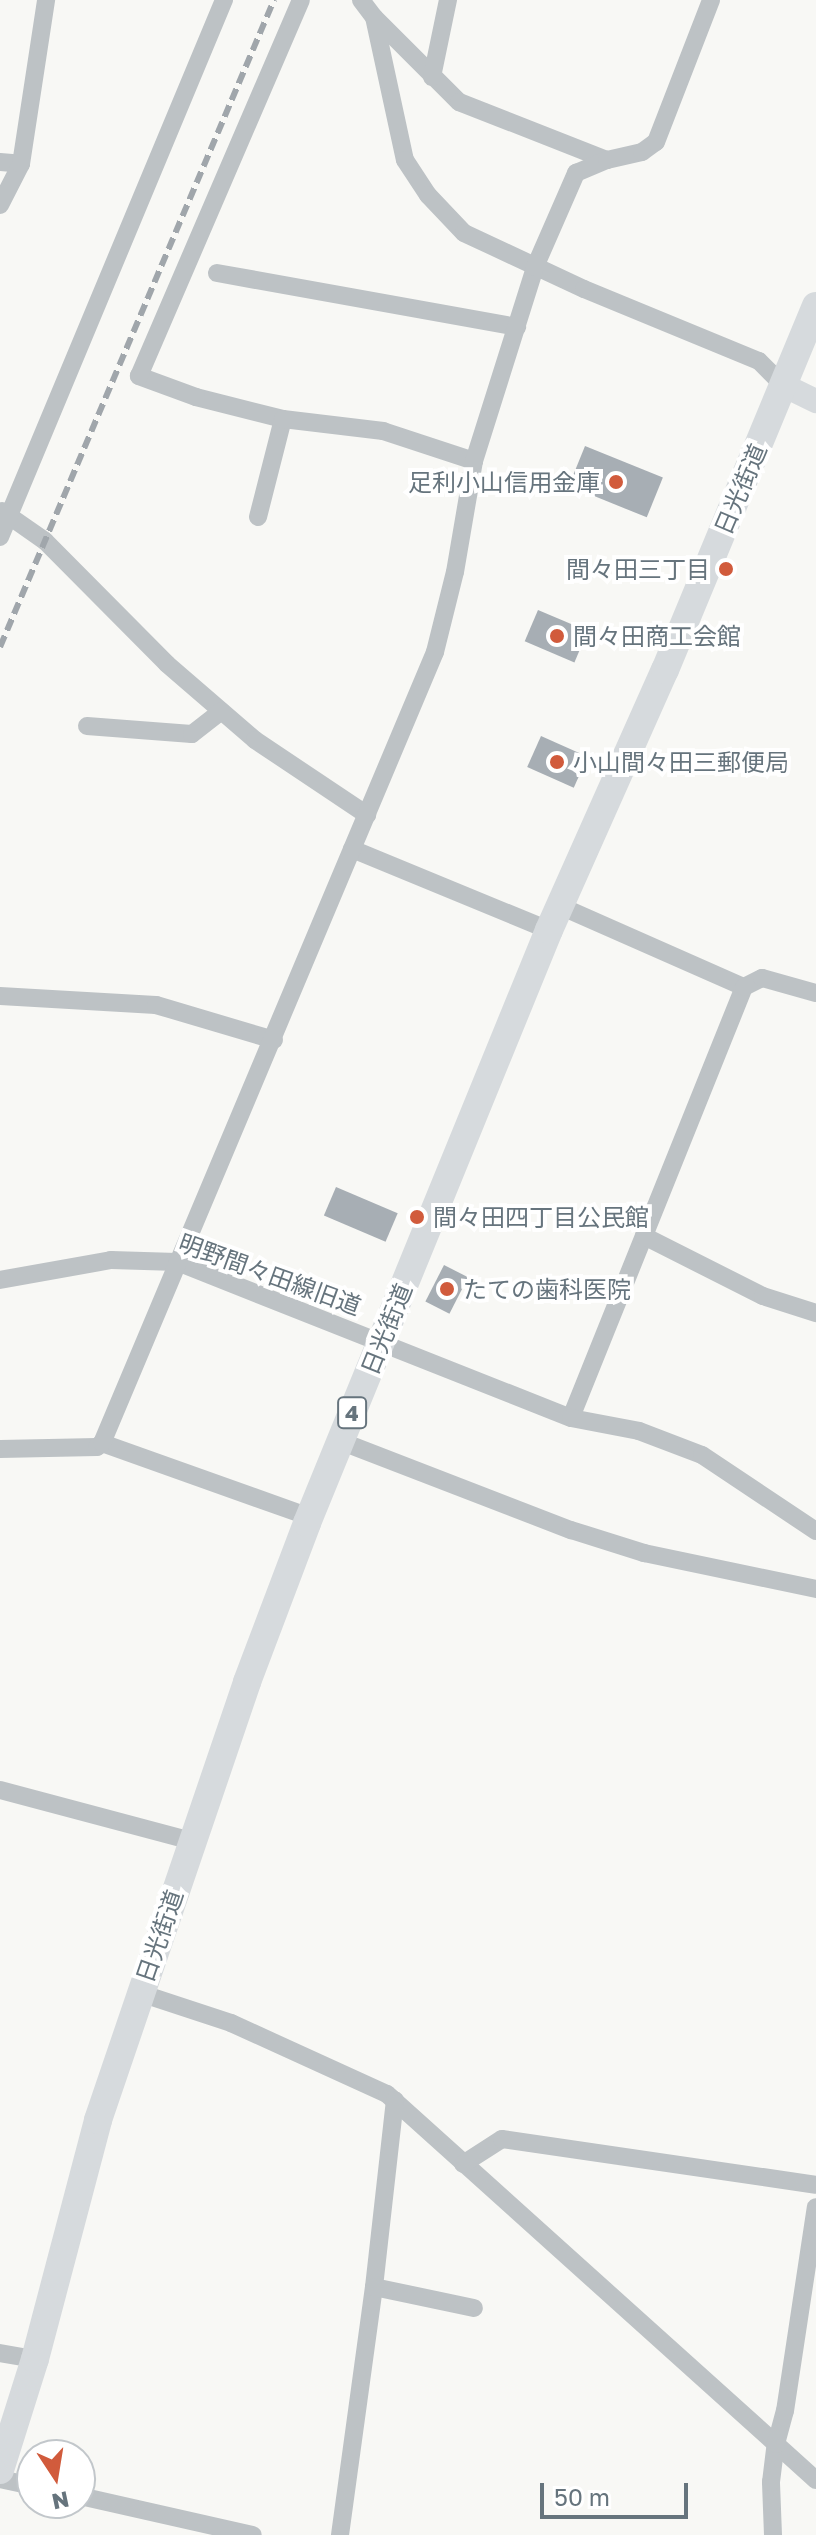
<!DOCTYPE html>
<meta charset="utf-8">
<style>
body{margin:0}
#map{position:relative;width:816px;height:2535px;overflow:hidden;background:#f8f8f5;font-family:"Golos Text","Noto Sans JP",sans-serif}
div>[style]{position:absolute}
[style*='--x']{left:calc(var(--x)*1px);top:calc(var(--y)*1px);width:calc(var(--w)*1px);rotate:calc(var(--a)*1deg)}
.building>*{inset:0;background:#a7aeb4;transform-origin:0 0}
.minor>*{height:18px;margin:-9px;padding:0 9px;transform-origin:9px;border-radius:9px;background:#bdc2c5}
.major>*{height:24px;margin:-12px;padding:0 12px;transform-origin:12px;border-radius:12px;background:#d6dadd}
.highway>*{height:28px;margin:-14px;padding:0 14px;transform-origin:14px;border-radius:14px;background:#d6dadd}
.rail>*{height:6px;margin-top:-3px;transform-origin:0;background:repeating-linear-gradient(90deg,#a0a6ab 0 12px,transparent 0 18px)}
.dots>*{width:22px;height:22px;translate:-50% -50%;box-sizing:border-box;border:4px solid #fff;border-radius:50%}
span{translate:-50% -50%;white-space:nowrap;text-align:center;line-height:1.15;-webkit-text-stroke:8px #fff;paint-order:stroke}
.shield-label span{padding:2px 6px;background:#fff;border:2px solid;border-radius:6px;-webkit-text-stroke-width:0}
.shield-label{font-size:22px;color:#66747d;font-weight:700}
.poi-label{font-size:24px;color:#66747d}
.right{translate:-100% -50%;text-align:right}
.left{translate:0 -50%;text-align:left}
.street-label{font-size:24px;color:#66747d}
.north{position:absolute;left:16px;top:2439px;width:80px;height:80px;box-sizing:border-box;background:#fff;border:2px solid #c2c7cb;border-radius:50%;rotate:168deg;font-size:22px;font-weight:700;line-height:32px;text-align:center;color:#66747d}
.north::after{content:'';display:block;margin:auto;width:28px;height:36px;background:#d15b3c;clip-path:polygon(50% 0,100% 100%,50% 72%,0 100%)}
.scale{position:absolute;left:540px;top:2483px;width:148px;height:36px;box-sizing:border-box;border:4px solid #66747d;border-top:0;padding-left:10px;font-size:24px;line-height:28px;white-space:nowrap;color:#66747d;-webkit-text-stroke:6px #fff;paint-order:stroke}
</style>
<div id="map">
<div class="building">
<i style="left:585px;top:446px;width:84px;height:43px;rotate:22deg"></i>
<i style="left:538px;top:610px;width:54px;height:34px;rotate:23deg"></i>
<i style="left:541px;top:736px;width:51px;height:34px;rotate:24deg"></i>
<i style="left:336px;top:1187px;width:67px;height:31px;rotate:23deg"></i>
<i style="left:444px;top:1265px;width:27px;height:41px;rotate:27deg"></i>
</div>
<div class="minor">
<i style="--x:361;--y:0;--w:21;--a:53"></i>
<i style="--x:374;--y:17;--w:146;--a:77.8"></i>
<i style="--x:405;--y:160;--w:42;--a:56.7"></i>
<i style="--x:428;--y:195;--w:52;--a:46.5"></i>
<i style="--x:464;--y:233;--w:132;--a:25"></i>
<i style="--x:584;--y:289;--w:189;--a:22.4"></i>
<i style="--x:759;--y:361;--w:34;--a:45"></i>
<i style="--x:375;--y:18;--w:119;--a:45"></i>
<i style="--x:459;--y:102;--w:159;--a:21.4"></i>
<i style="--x:432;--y:77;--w:79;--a:-78.3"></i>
<i style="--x:0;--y:162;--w:21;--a:5"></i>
<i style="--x:21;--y:164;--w:46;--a:117.1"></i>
<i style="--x:21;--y:164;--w:166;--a:-81.3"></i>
<i style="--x:217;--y:273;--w:305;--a:10.2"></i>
<i style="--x:283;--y:419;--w:90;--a:-165.8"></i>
<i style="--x:196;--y:397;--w:61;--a:-159.8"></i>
<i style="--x:139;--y:376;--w:409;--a:-66.7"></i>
<i style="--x:2;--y:511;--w:52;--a:34.9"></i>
<i style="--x:45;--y:541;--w:173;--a:45.2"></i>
<i style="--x:167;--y:664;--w:116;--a:40.8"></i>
<i style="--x:255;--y:740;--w:135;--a:33.8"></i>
<i style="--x:258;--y:517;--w:101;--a:-75.7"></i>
<i style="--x:283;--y:419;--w:101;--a:6.8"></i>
<i style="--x:383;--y:431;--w:96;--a:18.2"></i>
<i style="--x:0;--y:537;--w:582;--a:-67.36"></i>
<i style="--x:87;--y:726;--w:105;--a:4.4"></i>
<i style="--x:192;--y:734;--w:37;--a:-38"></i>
<i style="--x:352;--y:849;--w:213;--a:22.4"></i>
<i style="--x:560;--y:906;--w:201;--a:23.8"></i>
<i style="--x:744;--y:987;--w:464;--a:111.9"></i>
<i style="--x:744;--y:987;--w:20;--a:-27"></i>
<i style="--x:762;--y:978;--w:56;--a:15.5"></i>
<i style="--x:0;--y:996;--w:156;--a:3.3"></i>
<i style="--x:156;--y:1005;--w:123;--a:16.5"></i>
<i style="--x:644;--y:1236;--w:133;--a:26.8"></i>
<i style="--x:763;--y:1296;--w:56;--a:17.8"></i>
<i style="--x:0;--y:1280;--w:113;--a:-10.2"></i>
<i style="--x:111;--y:1260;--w:66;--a:1.7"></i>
<i style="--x:177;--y:1262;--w:424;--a:21.6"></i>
<i style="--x:571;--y:1418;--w:69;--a:10.8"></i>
<i style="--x:639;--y:1431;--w:67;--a:20.9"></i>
<i style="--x:702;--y:1455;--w:137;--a:33.7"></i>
<i style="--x:340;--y:1441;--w:248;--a:21.1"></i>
<i style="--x:571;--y:1530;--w:77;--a:17.5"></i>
<i style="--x:644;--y:1553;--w:176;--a:11.8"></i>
<i style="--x:102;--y:1443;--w:221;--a:19.6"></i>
<i style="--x:0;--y:1449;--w:97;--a:-1.2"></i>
<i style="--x:97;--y:1447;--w:6;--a:-39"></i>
<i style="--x:102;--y:1443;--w:858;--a:-67.17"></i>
<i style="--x:435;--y:652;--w:82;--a:-76"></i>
<i style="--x:455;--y:572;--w:113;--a:-80.3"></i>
<i style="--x:474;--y:461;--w:203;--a:-72.5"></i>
<i style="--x:535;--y:267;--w:103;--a:-66.4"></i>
<i style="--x:576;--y:173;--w:34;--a:-23"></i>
<i style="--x:607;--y:160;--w:36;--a:-13"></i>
<i style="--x:642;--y:152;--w:17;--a:-36"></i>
<i style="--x:656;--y:142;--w:152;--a:-68.8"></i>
<i style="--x:0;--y:1790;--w:199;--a:14.9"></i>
<i style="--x:140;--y:1993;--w:96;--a:18.2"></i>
<i style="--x:231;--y:2023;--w:171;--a:24.5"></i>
<i style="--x:387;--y:2094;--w:577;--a:41.98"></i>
<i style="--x:463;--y:2164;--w:46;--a:-32.7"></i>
<i style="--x:502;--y:2139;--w:317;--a:8.3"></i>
<i style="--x:374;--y:2287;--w:188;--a:-83.6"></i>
<i style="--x:0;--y:2353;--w:36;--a:10"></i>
<i style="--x:0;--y:2479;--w:33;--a:12"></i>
<i style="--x:80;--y:2496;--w:177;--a:12.7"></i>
<i style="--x:340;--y:2535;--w:250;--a:-82.2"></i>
<i style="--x:374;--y:2287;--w:102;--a:11.9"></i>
<i style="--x:773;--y:2535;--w:53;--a:-92.2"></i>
<i style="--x:771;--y:2482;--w:38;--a:-83"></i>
<i style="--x:776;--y:2444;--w:34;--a:-75"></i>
<i style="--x:785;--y:2411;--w:206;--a:-81.4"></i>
</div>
<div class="major">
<i style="--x:783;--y:385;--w:37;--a:26"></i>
</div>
<div class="highway">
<i style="--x:0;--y:2470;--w:116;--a:-72.5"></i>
<i style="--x:35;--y:2359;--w:247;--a:-75.2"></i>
<i style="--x:98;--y:2120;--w:463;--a:-71.2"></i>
<i style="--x:247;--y:1682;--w:170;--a:-69.3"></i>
<i style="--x:307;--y:1523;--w:640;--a:-67.8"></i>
<i style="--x:549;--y:930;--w:285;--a:-66"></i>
<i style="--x:665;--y:670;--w:394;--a:-67.5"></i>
</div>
<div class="rail">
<i style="--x:0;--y:647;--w:703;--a:-67.05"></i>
</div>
<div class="dots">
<i style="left:616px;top:482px;background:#d15b3c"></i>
<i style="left:726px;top:569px;background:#d15b3c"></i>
<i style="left:557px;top:636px;background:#d15b3c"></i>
<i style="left:557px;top:762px;background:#d15b3c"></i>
<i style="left:417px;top:1217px;background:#d15b3c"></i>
<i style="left:447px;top:1289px;background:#d15b3c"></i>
</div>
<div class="shield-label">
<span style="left:352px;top:1413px">4</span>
</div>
<div class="poi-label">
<span class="right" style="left:600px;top:482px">足利小山信用金庫</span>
<span class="right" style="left:710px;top:569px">間々田三丁目</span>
<span class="left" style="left:573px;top:636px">間々田商工会館</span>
<span class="left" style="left:573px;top:762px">小山間々田三郵便局</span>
<span class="left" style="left:433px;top:1217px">間々田四丁目公民館</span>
<span class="left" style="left:463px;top:1289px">たての歯科医院</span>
</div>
<div class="street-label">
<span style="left:740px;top:489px;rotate:-67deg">日光街道</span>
<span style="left:270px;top:1274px;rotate:20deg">明野間々田線旧道</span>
<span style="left:386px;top:1329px;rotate:-68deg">日光街道</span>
<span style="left:159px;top:1936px;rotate:-71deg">日光街道</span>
</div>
<div class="north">N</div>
<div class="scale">50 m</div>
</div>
